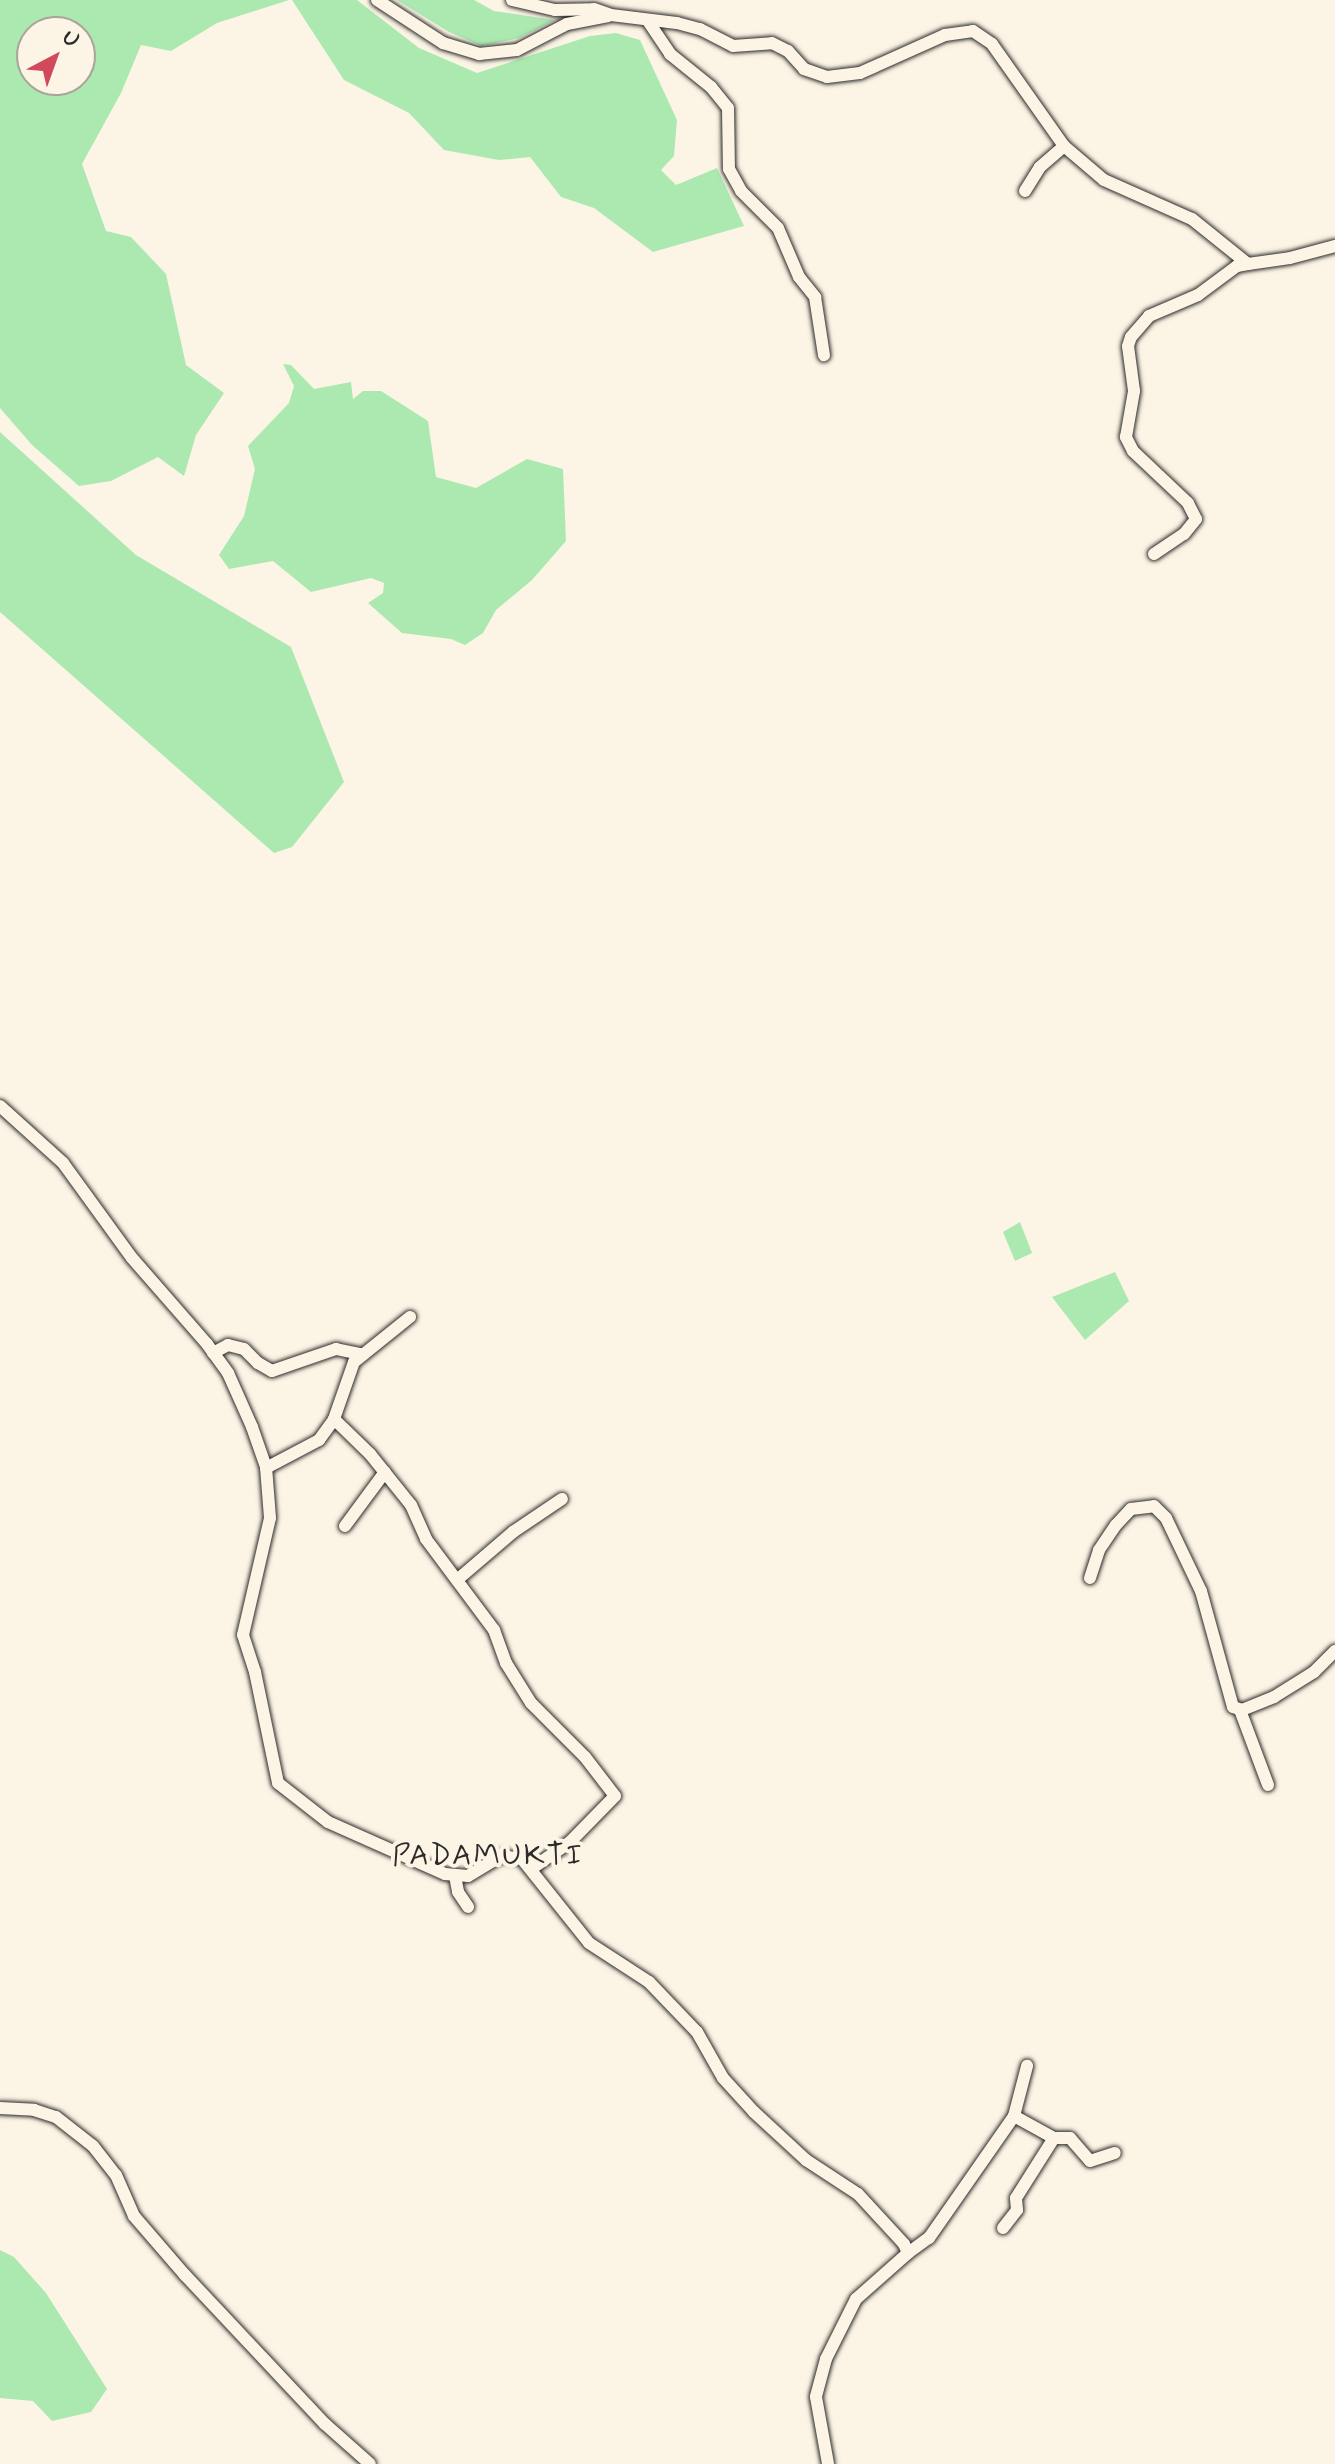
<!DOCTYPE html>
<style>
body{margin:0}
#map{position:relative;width:1335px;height:2464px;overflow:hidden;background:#fcf5e5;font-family:Mynerve,sans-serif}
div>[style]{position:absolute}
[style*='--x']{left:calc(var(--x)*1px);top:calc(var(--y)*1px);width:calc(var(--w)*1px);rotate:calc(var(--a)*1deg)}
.green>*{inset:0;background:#ace9b0}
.roads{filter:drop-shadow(0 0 2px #2b2b2b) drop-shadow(0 0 2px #2b2b2b)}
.minor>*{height:12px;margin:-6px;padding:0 6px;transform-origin:6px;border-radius:6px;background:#fcf5e5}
span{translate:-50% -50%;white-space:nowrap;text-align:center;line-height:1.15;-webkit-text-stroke:8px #fcf5e5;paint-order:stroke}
.quarter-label{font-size:30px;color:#2b2b2b;letter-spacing:2px}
.north{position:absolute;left:16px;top:16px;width:80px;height:80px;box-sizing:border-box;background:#fcf5e5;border:2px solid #a8a49b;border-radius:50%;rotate:41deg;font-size:22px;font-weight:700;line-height:32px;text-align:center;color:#2b2b2b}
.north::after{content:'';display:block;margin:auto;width:28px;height:36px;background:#d1495b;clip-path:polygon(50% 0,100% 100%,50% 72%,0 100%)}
</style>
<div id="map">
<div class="green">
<i style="clip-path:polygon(evenodd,0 0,289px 0,217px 23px,171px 51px,141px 45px,121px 93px,82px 164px,106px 231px,131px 237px,166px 274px,186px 365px,224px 393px,196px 435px,184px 476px,158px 457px,111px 481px,79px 486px,32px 445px,0 408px,0 0,32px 32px,80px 32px,80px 80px,32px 80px,32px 32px)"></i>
<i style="clip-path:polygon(292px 0,357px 0,419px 48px,477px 73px,590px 36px,616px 33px,640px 40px,677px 120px,674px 156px,661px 170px,676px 185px,717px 168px,744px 226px,653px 252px,594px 208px,561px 197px,530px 157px,499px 160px,444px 150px,409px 113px,344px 80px)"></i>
<i style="clip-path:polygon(397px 0,474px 0,494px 11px,555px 20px,519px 38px,482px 46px,449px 32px)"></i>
<i style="clip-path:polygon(283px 364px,291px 365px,314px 389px,351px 382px,353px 399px,363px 391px,381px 391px,428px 421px,436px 477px,476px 488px,527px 459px,563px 469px,566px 541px,532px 580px,496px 610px,483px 633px,465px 645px,451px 639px,402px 633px,368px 603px,383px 593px,384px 583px,371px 578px,311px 592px,273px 561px,229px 569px,219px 555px,244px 516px,255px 469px,248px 446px,289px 403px,294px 386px)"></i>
<i style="clip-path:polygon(0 432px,136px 555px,291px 647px,344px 782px,292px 847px,274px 853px,0 612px)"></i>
<i style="clip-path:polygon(1020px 1222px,1032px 1253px,1015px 1261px,1003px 1232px)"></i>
<i style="clip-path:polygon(1115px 1272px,1129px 1301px,1085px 1340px,1052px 1297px)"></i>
<i style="clip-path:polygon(0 2250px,14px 2257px,46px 2293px,107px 2389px,91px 2412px,52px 2421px,33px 2401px,0 2398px)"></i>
</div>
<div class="roads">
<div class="minor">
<i style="--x:377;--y:0;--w:79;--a:33.1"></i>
<i style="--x:443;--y:43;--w:38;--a:17"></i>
<i style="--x:479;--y:54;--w:38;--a:-6"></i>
<i style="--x:517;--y:50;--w:56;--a:-27.5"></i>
<i style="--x:567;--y:24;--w:42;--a:-11"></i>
<i style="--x:512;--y:0;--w:44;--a:13.1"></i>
<i style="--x:555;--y:10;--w:39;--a:-1"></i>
<i style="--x:594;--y:9;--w:18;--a:19"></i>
<i style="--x:611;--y:15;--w:66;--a:6.9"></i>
<i style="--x:677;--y:23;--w:24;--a:15"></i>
<i style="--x:700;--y:29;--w:37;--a:27"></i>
<i style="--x:733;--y:46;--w:39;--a:-4"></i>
<i style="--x:772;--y:43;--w:18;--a:27"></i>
<i style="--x:788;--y:51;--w:24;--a:48"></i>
<i style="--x:804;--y:69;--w:24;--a:19"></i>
<i style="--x:827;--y:77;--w:33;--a:-7"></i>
<i style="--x:860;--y:73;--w:93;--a:-24.1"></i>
<i style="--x:945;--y:35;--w:28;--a:-8"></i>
<i style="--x:973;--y:31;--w:23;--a:34"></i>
<i style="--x:992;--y:44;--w:125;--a:54.8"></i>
<i style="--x:1064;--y:146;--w:52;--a:40.4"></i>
<i style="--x:1104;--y:180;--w:96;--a:23.9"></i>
<i style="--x:1192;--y:219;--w:72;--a:38.8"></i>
<i style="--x:1248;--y:264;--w:42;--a:-8.1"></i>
<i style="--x:1290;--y:258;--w:47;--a:-14.9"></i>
<i style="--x:648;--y:21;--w:40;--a:56"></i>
<i style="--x:670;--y:54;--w:53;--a:38.8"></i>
<i style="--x:711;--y:87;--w:27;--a:51"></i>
<i style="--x:728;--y:108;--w:61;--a:89.1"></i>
<i style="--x:729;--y:169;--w:25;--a:61"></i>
<i style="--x:741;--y:191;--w:52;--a:45"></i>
<i style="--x:778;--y:228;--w:53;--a:66.8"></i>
<i style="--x:799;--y:277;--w:26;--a:51"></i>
<i style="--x:815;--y:297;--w:59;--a:81.2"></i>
<i style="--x:1025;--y:191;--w:28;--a:-58"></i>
<i style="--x:1040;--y:167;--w:32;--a:-41"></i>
<i style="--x:1154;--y:554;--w:36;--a:-34"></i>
<i style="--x:1184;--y:534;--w:19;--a:-51"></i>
<i style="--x:1196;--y:519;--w:18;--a:-117"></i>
<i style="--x:1188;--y:503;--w:76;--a:-136.6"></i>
<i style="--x:1133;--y:451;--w:16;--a:-117"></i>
<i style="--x:1126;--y:437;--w:47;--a:-80.1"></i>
<i style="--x:1134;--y:391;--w:45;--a:-97.6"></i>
<i style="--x:1128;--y:346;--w:9;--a:-72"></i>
<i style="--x:1131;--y:337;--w:28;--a:-49"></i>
<i style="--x:1149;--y:316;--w:53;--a:-23.2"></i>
<i style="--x:1198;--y:295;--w:49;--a:-36.6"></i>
<i style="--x:1237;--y:266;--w:11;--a:-10"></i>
<i style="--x:0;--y:1106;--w:85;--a:42.1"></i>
<i style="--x:63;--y:1163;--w:117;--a:54"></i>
<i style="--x:132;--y:1258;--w:114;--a:48.9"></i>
<i style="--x:207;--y:1344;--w:36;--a:54"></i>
<i style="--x:228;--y:1373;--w:59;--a:66"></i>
<i style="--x:252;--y:1427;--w:42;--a:70.7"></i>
<i style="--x:266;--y:1467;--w:51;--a:85.5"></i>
<i style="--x:270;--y:1518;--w:120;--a:103"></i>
<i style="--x:243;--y:1635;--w:39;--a:72"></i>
<i style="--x:255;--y:1672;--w:113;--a:78.3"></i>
<i style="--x:278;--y:1783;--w:63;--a:38"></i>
<i style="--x:328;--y:1822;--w:128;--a:24"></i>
<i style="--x:445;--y:1874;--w:23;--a:5"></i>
<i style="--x:468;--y:1876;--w:39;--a:-31"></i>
<i style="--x:501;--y:1856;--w:21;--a:8"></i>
<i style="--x:522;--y:1859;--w:107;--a:51.4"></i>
<i style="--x:589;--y:1943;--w:72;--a:33"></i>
<i style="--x:649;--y:1982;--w:69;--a:46.2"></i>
<i style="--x:697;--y:2032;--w:53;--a:60.5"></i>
<i style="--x:723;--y:2078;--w:46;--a:47.6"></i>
<i style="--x:754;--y:2112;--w:71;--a:42.7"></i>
<i style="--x:806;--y:2160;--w:62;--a:33.2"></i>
<i style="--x:858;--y:2194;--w:68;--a:47.4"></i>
<i style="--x:904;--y:2244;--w:10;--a:66"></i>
<i style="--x:908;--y:2253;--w:69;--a:138.5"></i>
<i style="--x:856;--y:2299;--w:67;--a:116.6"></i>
<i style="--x:826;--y:2359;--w:39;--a:105"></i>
<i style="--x:816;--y:2397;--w:68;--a:79.8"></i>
<i style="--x:213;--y:1353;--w:17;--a:-28"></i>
<i style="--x:228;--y:1345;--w:16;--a:14"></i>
<i style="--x:244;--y:1349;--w:20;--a:45"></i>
<i style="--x:258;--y:1363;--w:16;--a:30"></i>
<i style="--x:272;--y:1371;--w:68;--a:-19"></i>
<i style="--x:336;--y:1349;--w:25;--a:12"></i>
<i style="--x:334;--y:1419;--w:50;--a:44.2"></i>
<i style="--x:370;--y:1454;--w:65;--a:51.2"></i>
<i style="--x:411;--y:1505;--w:37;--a:66"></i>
<i style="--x:426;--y:1539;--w:114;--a:53.2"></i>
<i style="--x:494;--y:1630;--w:35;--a:70"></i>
<i style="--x:506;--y:1663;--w:47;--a:58"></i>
<i style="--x:531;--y:1703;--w:76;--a:45"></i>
<i style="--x:585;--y:1757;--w:49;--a:52.4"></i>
<i style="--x:615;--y:1796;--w:64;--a:134.4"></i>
<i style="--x:570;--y:1842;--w:47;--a:145.3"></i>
<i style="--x:266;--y:1468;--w:60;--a:-27.8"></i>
<i style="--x:319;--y:1440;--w:26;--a:-54"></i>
<i style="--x:334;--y:1419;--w:60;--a:-70.7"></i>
<i style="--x:354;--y:1362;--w:72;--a:-38.8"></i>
<i style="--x:345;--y:1526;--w:67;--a:-53.5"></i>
<i style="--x:1090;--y:1578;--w:29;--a:-72"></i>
<i style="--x:1099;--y:1550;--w:30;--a:-56"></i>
<i style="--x:1116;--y:1525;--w:22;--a:-47"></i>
<i style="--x:1131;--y:1509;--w:23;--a:-7"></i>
<i style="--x:1154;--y:1506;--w:17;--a:45"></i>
<i style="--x:1166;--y:1518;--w:81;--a:64.4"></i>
<i style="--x:1201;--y:1591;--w:120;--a:74.6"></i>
<i style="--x:1233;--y:1707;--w:9;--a:18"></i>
<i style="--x:1242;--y:1710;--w:35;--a:-22"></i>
<i style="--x:1274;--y:1697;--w:47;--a:-32"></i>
<i style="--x:1314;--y:1672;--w:30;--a:-45"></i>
<i style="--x:457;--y:1580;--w:74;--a:-40.6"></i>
<i style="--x:513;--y:1532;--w:59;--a:-34"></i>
<i style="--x:1240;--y:1710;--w:80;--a:69.5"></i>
<i style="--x:455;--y:1876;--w:16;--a:79"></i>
<i style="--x:458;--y:1892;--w:18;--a:56"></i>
<i style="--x:0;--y:2108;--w:34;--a:3"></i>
<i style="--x:34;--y:2110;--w:23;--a:18"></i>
<i style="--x:56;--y:2117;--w:47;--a:38.1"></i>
<i style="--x:93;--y:2146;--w:37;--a:52"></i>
<i style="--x:116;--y:2175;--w:45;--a:66.3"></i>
<i style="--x:134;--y:2216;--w:78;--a:49.2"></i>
<i style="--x:185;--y:2275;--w:204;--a:46.8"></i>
<i style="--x:325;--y:2424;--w:60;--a:41.6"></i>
<i style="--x:1014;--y:2116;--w:46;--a:28.8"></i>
<i style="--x:1054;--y:2138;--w:16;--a:0"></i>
<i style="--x:1070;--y:2138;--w:30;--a:49"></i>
<i style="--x:1090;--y:2161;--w:26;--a:-18"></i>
<i style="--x:1003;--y:2228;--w:23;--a:-52"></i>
<i style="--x:1017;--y:2210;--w:12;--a:-95"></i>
<i style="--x:1016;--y:2198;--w:71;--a:-57.7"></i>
<i style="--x:908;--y:2253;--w:26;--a:-36"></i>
<i style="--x:929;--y:2238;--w:149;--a:-55.1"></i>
<i style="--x:1014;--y:2116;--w:52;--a:-75.4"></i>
</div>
</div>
<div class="quarter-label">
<span style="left:488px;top:1856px">PADAMUKTI</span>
</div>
<div class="north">U</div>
</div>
